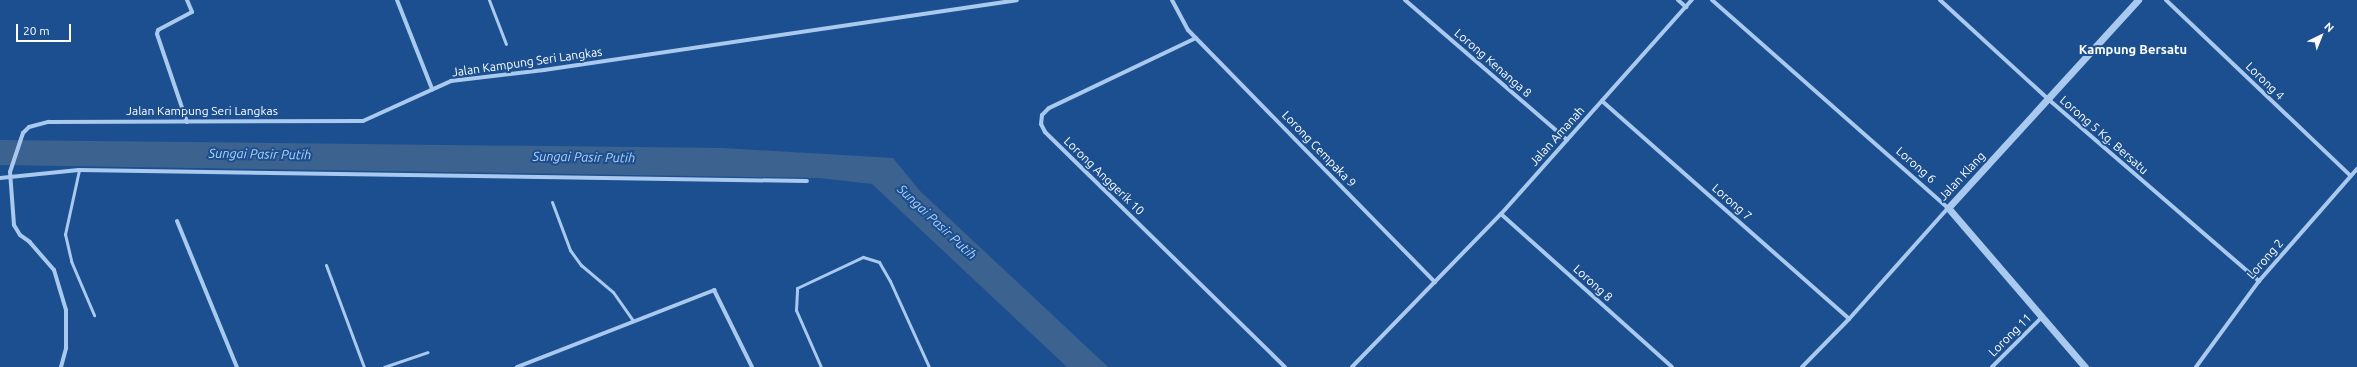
<!DOCTYPE html>
<style>
body{margin:0}
#map{position:relative;width:2357px;height:367px;overflow:hidden;background:#1b4f8f;font-family:Ubuntu,sans-serif}
div>[style]{position:absolute}
[style*='--x']{left:calc(var(--x)*1px);top:calc(var(--y)*1px);width:calc(var(--w)*1px);rotate:calc(var(--a)*1deg)}
.water>*{inset:0;background:#3c6290}
.service>*{height:3px;margin:-1.5px;padding:0 1.5px;transform-origin:1.5px;border-radius:1.5px;background:#a9c9ee}
.minor>*{height:4px;margin:-2px;padding:0 2px;transform-origin:2px;border-radius:2px;background:#a9c9ee}
.tertiary>*{height:7px;margin:-3.5px;padding:0 3.5px;transform-origin:3.5px;border-radius:3.5px;background:#a9c9ee}
span{translate:-50% -50%;white-space:nowrap;text-align:center;line-height:1.15;-webkit-text-stroke:4px #1b4f8f;paint-order:stroke}
.street-label{font-size:12px;color:#fff}
.neighbourhood-label{font-size:13px;color:#fff;font-weight:700}
.water-label{font-size:13px;color:#b5d3f5;font-style:italic}
.north{position:absolute;left:2301px;top:16px;width:40px;height:40px;-webkit-text-stroke:3px #1b4f8f;paint-order:stroke;rotate:43deg;font-size:11px;font-weight:700;line-height:16px;text-align:center;color:#fff}
.north::after{content:'';display:block;margin:auto;width:14px;height:18px;background:#fff;clip-path:polygon(50% 0,100% 100%,50% 72%,0 100%)}
.scale{position:absolute;left:16px;top:24px;width:55px;height:18px;box-sizing:border-box;border:2px solid #fff;border-top:0;padding-left:5px;font-size:12px;line-height:14px;white-space:nowrap;color:#fff;-webkit-text-stroke:3px #1b4f8f;paint-order:stroke}
</style>
<div id="map">
<div class="water">
<i style="clip-path:polygon(0 140px,723px 148px,893px 158px,920px 191px,1108px 367px,1067px 367px,872px 184px,819px 178px,0 165px)"></i>
</div>
<div class="service">
<i style="--x:489;--y:0;--w:47;--a:68.9"></i>
<i style="--x:79;--y:170;--w:66;--a:102.3"></i>
<i style="--x:65;--y:234;--w:28;--a:77"></i>
<i style="--x:71;--y:261;--w:59;--a:66.9"></i>
<i style="--x:552;--y:202;--w:51;--a:69.4"></i>
<i style="--x:570;--y:250;--w:19;--a:54"></i>
<i style="--x:581;--y:265;--w:42;--a:40.2"></i>
<i style="--x:613;--y:292;--w:35;--a:55"></i>
<i style="--x:326;--y:265;--w:109;--a:69.6"></i>
<i style="--x:384;--y:367;--w:46;--a:-18.8"></i>
<i style="--x:821;--y:367;--w:62;--a:-113.7"></i>
<i style="--x:796;--y:310;--w:22;--a:-87"></i>
<i style="--x:797;--y:288;--w:73;--a:-25.2"></i>
<i style="--x:863;--y:257;--w:17;--a:17"></i>
<i style="--x:879;--y:262;--w:22;--a:60"></i>
<i style="--x:890;--y:281;--w:94;--a:65.6"></i>
</div>
<div class="minor">
<i style="--x:187;--y:0;--w:13;--a:67"></i>
<i style="--x:192;--y:12;--w:38;--a:152"></i>
<i style="--x:158;--y:30;--w:4;--a:104"></i>
<i style="--x:157;--y:34;--w:93;--a:71.2"></i>
<i style="--x:397;--y:0;--w:96;--a:68.5"></i>
<i style="--x:1172;--y:0;--w:34;--a:62"></i>
<i style="--x:1188;--y:30;--w:353;--a:45.6"></i>
<i style="--x:1405;--y:0;--w:214;--a:40.8"></i>
<i style="--x:1678;--y:0;--w:11;--a:41"></i>
<i style="--x:1712;--y:0;--w:315;--a:41.4"></i>
<i style="--x:1948;--y:208;--w:149;--a:131.7"></i>
<i style="--x:1849;--y:319;--w:67;--a:134.4"></i>
<i style="--x:1940;--y:0;--w:147;--a:42.5"></i>
<i style="--x:2048;--y:99;--w:279;--a:40.8"></i>
<i style="--x:2166;--y:0;--w:255;--a:43.6"></i>
<i style="--x:1196;--y:38;--w:163;--a:154.5"></i>
<i style="--x:1049;--y:108;--w:10;--a:135"></i>
<i style="--x:1042;--y:115;--w:9;--a:96"></i>
<i style="--x:1041;--y:124;--w:9;--a:63"></i>
<i style="--x:1045;--y:132;--w:336;--a:44.4"></i>
<i style="--x:1602;--y:101;--w:329;--a:41.4"></i>
<i style="--x:0;--y:178;--w:79;--a:-5.8"></i>
<i style="--x:79;--y:170;--w:728;--a:0.87"></i>
<i style="--x:1501;--y:214;--w:229;--a:41.8"></i>
<i style="--x:177;--y:221;--w:158;--a:67.7"></i>
<i style="--x:61;--y:367;--w:20;--a:-75"></i>
<i style="--x:66;--y:348;--w:38;--a:-90"></i>
<i style="--x:66;--y:310;--w:42;--a:-106.7"></i>
<i style="--x:54;--y:270;--w:37;--a:-131"></i>
<i style="--x:30;--y:242;--w:12;--a:-145"></i>
<i style="--x:20;--y:235;--w:12;--a:-121"></i>
<i style="--x:14;--y:225;--w:53;--a:-94.3"></i>
<i style="--x:10;--y:172;--w:41;--a:-71.6"></i>
<i style="--x:23;--y:133;--w:8;--a:-45"></i>
<i style="--x:29;--y:127;--w:20;--a:-15"></i>
<i style="--x:48;--y:122;--w:315;--a:-0.2"></i>
<i style="--x:363;--y:121;--w:97;--a:-24.4"></i>
<i style="--x:451;--y:81;--w:94;--a:-6.7"></i>
<i style="--x:544;--y:70;--w:478;--a:-8.4"></i>
<i style="--x:517;--y:367;--w:212;--a:-21.3"></i>
<i style="--x:714;--y:290;--w:86;--a:63.7"></i>
<i style="--x:1352;--y:367;--w:214;--a:-45.8"></i>
<i style="--x:1501;--y:214;--w:287;--a:-48.3"></i>
<i style="--x:1992;--y:367;--w:72;--a:-45"></i>
<i style="--x:2196;--y:367;--w:107;--a:-53.8"></i>
<i style="--x:2259;--y:281;--w:149;--a:-48.8"></i>
</div>
<div class="tertiary">
<i style="--x:2085;--y:367;--w:210;--a:-130.7"></i>
<i style="--x:1948;--y:208;--w:282;--a:-47.6"></i>
</div>
<div class="street-label">
<span style="left:527px;top:62px;rotate:-8deg">Jalan Kampung Seri Langkas</span>
<span style="left:1493px;top:63px;rotate:41deg">Lorong Kenanga 8</span>
<span style="left:2265px;top:81px;rotate:44deg">Lorong 4</span>
<span style="left:202px;top:111px">Jalan Kampung Seri Langkas</span>
<span style="left:2104px;top:135px;rotate:41deg">Lorong 5 Kg. Bersatu</span>
<span style="left:1557px;top:136px;rotate:-48deg">Jalan Amanah</span>
<span style="left:1319px;top:149px;rotate:46deg">Lorong Cempaka 9</span>
<span style="left:1916px;top:165px;rotate:41deg">Lorong 6</span>
<span style="left:1104px;top:176px;rotate:44deg">Lorong Anggerik 10</span>
<span style="left:1962px;top:176px;rotate:-47deg">Jalan Klang</span>
<span style="left:1732px;top:202px;rotate:41deg">Lorong 7</span>
<span style="left:2265px;top:259px;rotate:-49deg">Lorong 2</span>
<span style="left:1593px;top:283px;rotate:42deg">Lorong 8</span>
<span style="left:2010px;top:335px;rotate:-45deg">Lorong 11</span>
</div>
<div class="neighbourhood-label">
<span style="left:2133px;top:49px">Kampung Bersatu</span>
</div>
<div class="water-label">
<span style="left:260px;top:154px;rotate:1deg">Sungai Pasir Putih</span>
<span style="left:584px;top:157px;rotate:1deg">Sungai Pasir Putih</span>
<span style="left:937px;top:222px;rotate:43deg">Sungai Pasir Putih</span>
</div>
<div class="north">N</div>
<div class="scale">20 m</div>
</div>
